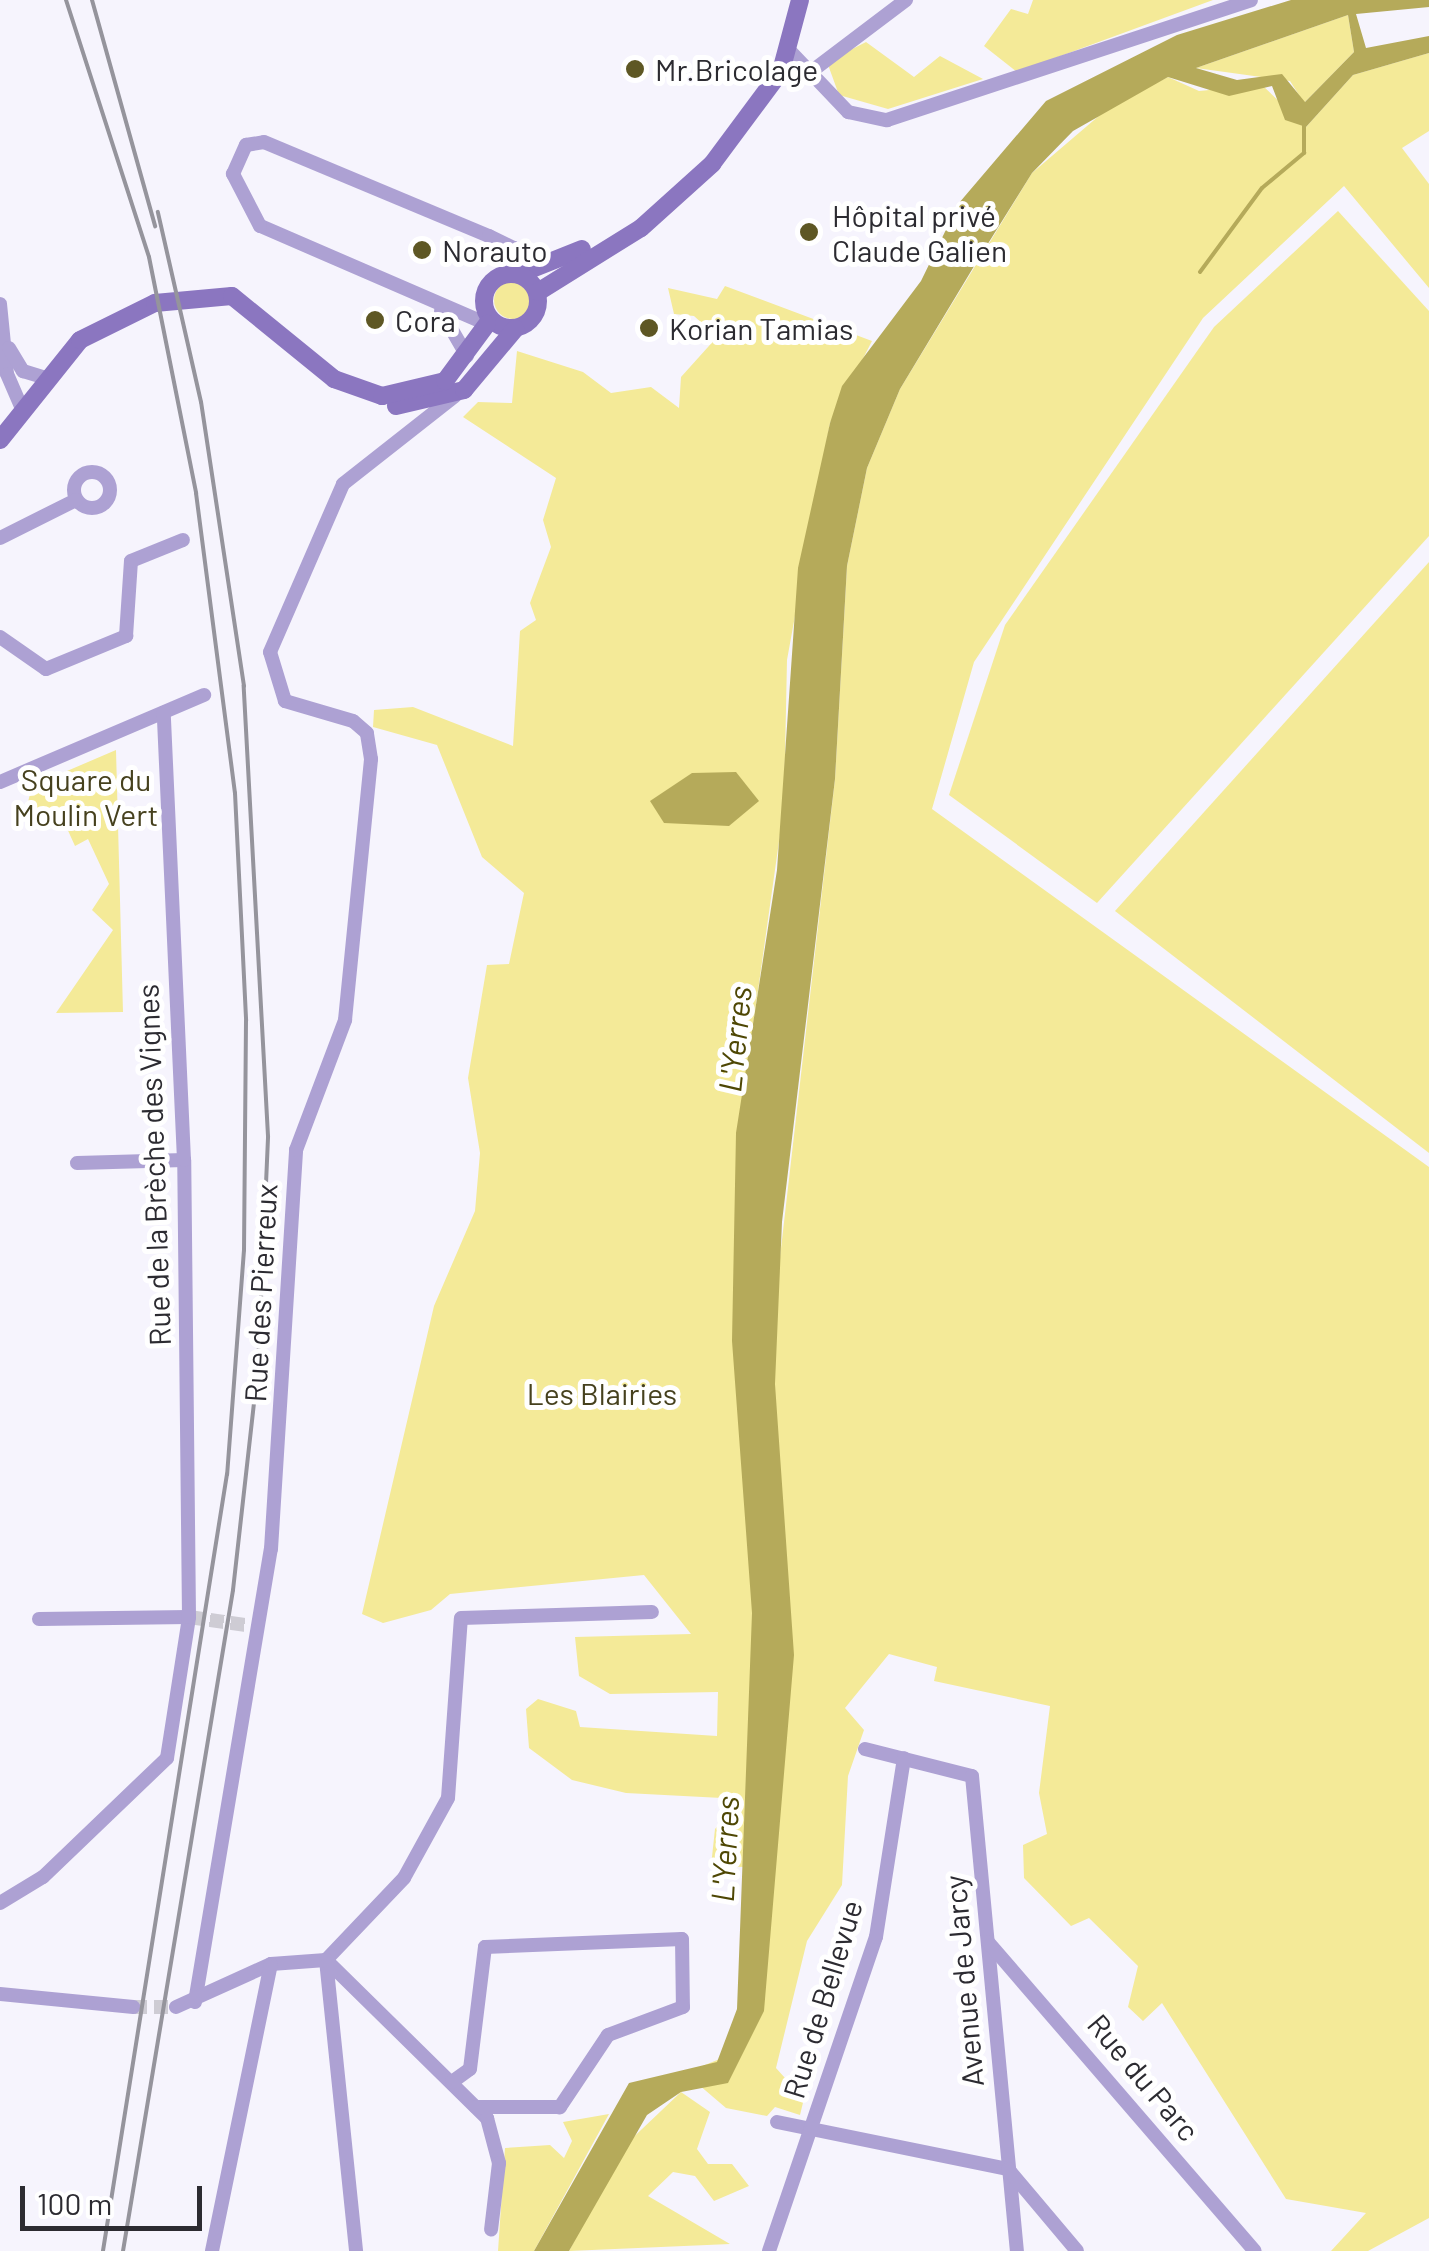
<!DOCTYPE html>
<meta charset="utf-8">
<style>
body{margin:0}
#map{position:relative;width:1429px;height:2251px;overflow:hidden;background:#f6f4fd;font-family:Barlow,sans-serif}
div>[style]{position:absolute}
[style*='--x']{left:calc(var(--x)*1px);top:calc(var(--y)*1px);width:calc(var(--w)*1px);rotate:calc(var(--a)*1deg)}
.green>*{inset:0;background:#f4ea98}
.round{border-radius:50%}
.water>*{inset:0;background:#b5aa5a}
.stream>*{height:4px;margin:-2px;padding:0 2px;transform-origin:2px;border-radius:2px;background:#b5aa5a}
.street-tunnel>*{height:14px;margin-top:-7px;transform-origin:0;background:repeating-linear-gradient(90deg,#ceccd4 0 14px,transparent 0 21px)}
.street>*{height:14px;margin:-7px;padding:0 7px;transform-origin:7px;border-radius:7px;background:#ada1d3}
.street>.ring{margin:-7px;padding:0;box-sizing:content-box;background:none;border:14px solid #ada1d3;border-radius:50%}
.secondary>*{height:18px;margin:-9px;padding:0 9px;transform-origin:9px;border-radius:9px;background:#8b76c0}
.secondary>.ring{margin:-9px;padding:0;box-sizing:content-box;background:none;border:18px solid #8b76c0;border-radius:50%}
.rail>*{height:4px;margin:-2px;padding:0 2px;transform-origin:2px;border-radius:2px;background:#95949c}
.dots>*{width:28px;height:28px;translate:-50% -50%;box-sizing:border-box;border:5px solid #fff;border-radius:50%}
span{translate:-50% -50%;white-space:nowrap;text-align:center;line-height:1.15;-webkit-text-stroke:10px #fff;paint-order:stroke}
.poi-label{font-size:30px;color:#2c2b31}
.left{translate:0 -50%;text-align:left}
.park-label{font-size:30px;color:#46411e}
.street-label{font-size:30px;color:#2c2b31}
.water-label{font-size:32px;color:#4e4704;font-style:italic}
.scale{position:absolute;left:20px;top:2186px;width:182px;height:45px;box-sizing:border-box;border:5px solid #2c2b31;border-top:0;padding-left:12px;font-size:30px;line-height:35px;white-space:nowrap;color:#2c2b31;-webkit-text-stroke:8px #fff;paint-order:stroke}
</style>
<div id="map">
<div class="green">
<i style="clip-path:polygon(1033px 0,1213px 0,1017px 72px,984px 46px,1011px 9px,1028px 14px)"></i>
<i style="clip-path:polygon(1348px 15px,1354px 52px,1304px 103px,1290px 81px,1196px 68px)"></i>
<i style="clip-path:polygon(866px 42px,914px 77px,940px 56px,983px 79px,888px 109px,839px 95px,827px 62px)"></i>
<i style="clip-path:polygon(1429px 53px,1429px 131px,1402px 148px,1429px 184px,1429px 288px,1344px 186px,1203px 318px,974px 662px,932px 809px,1429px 1167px,1429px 2218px,1368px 2251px,1331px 2251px,1366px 2213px,1286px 2199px,1162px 2003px,1143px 2021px,1128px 2007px,1138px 1966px,1089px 1918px,1071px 1926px,1024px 1878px,1023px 1845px,1047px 1834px,1039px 1793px,1050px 1706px,934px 1681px,937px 1667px,889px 1654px,845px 1708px,864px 1730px,848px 1776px,842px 1885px,807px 1941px,776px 2068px,785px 2078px,779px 2095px,794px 2082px,807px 2086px,800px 2115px,775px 2107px,767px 2116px,726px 2108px,685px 2073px,737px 2052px,745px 1867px,711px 1866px,715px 1829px,741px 1799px,626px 1793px,572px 1780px,529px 1748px,526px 1709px,538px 1699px,576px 1711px,580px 1727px,717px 1736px,718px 1692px,610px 1694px,579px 1676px,575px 1637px,691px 1634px,644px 1575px,450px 1594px,431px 1610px,383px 1623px,362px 1614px,434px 1306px,475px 1211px,480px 1153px,468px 1078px,487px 965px,509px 964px,524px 893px,482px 857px,437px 745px,373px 727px,374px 710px,413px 707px,513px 746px,520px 631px,536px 620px,530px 603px,551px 547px,543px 520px,556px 478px,463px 417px,478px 402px,512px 403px,517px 351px,583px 372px,611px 393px,651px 387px,679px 408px,681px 377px,717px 337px,694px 316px,674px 314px,668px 288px,717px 299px,725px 286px,872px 341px,830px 423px,787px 660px,784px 806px,752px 1033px,780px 1257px,835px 779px,847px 566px,867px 468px,900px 389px,1032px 173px,1114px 103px,1168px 77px,1199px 91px,1262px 85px,1306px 127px,1353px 75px)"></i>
<i style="clip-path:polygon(1338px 211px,1429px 311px,1429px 536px,1097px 903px,949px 795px,1005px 625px,1214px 327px)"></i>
<i class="round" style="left:494px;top:281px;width:38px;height:38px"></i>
<i style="clip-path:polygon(1429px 562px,1429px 1153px,1115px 911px)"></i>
<i style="clip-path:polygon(116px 750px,123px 1012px,56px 1013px,113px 930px,92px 910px,109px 884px,88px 839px,75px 846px,60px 813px,27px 806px,32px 786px)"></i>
<i style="clip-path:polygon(681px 2092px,710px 2112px,697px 2149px,708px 2164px,732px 2164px,749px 2186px,714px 2201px,695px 2176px,673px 2172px,648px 2196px,730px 2244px,569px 2251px,622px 2148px)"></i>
<i style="clip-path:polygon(609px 2114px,534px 2251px,498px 2251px,505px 2148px,550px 2145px,564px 2158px,572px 2141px,563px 2122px)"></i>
</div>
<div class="water">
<i style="clip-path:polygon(evenodd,1291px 0,1429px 0,1429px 7px,1356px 14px,1366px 48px,1429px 36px,1429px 53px,1353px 75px,1306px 127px,1285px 120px,1272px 86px,1229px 96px,1168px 77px,1073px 131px,1032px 173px,979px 258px,900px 389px,867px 468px,847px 566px,835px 779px,782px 1222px,775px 1384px,794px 1655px,764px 2011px,728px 2083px,681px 2092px,647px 2115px,569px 2251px,534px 2251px,629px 2083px,717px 2062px,737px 2009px,752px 1613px,732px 1341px,736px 1133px,777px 870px,798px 568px,830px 423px,842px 386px,921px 281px,959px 203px,1046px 101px,1177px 35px,1291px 0,1348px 15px,1354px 52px,1305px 102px,1282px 74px,1237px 80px,1196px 68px,1348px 15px)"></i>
<i style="clip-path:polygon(736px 772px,759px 801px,729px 826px,664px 823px,650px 801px,692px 773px)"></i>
</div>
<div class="stream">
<i style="--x:1200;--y:272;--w:104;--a:-53.6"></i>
<i style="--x:1262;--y:188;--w:55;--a:-39.8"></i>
<i style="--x:1304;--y:153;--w:30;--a:-90"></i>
</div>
<div class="street-tunnel">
<i style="--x:189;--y:1617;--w:71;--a:8.1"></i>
<i style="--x:133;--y:2007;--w:43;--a:0"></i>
</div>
<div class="street">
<i style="--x:789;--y:50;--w:86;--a:46.4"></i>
<i style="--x:848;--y:112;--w:40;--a:12"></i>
<i style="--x:887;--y:120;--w:383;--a:-18.2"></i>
<i style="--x:808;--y:74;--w:123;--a:-37.1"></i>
<i style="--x:0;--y:304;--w:70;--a:84.3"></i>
<i style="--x:7;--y:374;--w:40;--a:66.6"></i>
<i style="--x:441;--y:311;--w:52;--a:60"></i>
<i style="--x:487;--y:324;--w:247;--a:-156.6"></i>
<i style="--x:260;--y:226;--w:59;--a:-117.4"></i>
<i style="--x:233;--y:174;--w:32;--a:-66"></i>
<i style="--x:246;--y:145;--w:18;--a:-9"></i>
<i style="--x:264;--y:142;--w:244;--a:22.7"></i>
<i style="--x:489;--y:236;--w:28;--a:26"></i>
<i style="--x:514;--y:248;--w:26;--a:61"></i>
<i style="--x:9;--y:348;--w:27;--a:59"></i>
<i style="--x:23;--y:371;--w:27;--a:17"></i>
<i class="ring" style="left:74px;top:472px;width:22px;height:22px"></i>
<i style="--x:0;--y:538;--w:85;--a:-26.6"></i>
<i style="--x:0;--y:637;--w:56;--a:34.8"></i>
<i style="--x:46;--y:669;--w:87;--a:-22.4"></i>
<i style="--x:126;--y:636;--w:75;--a:-86.2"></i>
<i style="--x:131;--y:561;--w:56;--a:-22"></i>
<i style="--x:0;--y:782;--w:222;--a:-23.1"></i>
<i style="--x:77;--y:1163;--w:107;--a:-1.6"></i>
<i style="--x:39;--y:1619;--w:150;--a:-0.8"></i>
<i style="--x:865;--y:1749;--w:110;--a:14.2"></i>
<i style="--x:972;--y:1776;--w:477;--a:84.6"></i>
<i style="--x:0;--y:1903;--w:50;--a:-31.2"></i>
<i style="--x:43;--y:1877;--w:172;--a:-43.8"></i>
<i style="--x:167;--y:1758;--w:143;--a:-81.1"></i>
<i style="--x:189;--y:1617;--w:457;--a:-90.6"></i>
<i style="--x:184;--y:1160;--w:448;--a:-92.6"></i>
<i style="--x:988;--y:1942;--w:408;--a:49.2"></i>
<i style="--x:326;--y:1960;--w:113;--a:-46.4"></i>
<i style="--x:404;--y:1878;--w:91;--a:-61.2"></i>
<i style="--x:448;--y:1798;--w:180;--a:-85.9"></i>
<i style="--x:461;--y:1618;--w:191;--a:-1.8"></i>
<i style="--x:326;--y:1960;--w:293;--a:84.1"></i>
<i style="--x:0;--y:1994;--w:134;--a:5.6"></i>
<i style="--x:195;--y:2002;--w:459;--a:-80.5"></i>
<i style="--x:271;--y:1549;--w:400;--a:-86.4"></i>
<i style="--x:296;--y:1150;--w:139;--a:-69.3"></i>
<i style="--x:345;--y:1020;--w:262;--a:-84.3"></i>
<i style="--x:371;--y:759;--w:26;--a:-99"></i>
<i style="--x:367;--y:733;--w:18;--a:-139"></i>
<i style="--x:353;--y:721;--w:71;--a:-163.6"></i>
<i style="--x:285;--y:701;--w:51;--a:-107"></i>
<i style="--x:270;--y:652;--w:183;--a:-66.5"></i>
<i style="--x:343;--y:484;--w:142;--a:-38.2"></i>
<i style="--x:176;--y:2007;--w:104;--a:-24.4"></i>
<i style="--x:271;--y:1964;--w:55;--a:-4.2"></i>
<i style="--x:326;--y:1960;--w:226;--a:44.5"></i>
<i style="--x:487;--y:2118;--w:47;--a:75.1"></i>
<i style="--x:499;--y:2163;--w:67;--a:96.8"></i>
<i style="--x:452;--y:2082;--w:22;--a:-36"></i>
<i style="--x:470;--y:2069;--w:123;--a:-83"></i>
<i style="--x:485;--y:1947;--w:197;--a:-2.3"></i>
<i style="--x:682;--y:1939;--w:68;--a:89.2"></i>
<i style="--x:683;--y:2007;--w:80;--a:159.5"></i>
<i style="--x:608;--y:2035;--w:87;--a:123.7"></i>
<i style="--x:560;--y:2107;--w:84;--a:180"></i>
<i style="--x:777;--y:2122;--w:236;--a:11.5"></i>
<i style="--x:1008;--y:2169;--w:107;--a:49.9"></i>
<i style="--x:212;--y:2251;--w:293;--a:-78.4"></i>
<i style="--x:769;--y:2251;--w:332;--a:-71.2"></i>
<i style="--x:876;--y:1937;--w:181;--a:-81.1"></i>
</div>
<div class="secondary">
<i style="--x:527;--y:271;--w:59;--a:-21.8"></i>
<i class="ring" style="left:484px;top:274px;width:36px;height:36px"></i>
<i style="--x:538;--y:292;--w:121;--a:-31.9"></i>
<i style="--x:641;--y:228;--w:96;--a:-42"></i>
<i style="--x:712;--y:164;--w:116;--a:-53.4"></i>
<i style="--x:781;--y:71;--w:73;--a:-75"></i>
<i style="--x:396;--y:406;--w:70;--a:-13.2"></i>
<i style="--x:464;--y:390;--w:80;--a:-50.1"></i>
<i style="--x:0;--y:440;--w:128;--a:-51.3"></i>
<i style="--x:80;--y:340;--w:84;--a:-26.3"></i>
<i style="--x:155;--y:303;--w:77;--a:-5.2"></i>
<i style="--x:232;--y:296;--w:132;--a:39.1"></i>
<i style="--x:334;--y:379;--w:51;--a:19.5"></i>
<i style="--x:382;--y:396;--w:65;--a:-13.4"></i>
<i style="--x:445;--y:381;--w:71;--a:-53.6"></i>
</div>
<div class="rail">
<i style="--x:66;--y:0;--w:270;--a:72.1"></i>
<i style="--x:149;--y:257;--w:241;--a:78.7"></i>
<i style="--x:196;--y:493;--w:303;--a:82.6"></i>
<i style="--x:235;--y:793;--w:228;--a:87.2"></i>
<i style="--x:246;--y:1021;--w:229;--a:90.5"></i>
<i style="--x:244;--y:1250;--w:225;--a:94.3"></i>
<i style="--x:227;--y:1474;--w:787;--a:99.07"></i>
<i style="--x:92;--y:0;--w:235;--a:74.4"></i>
<i style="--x:123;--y:2251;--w:670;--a:-80.55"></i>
<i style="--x:233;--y:1590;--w:224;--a:-83.6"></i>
<i style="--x:258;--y:1367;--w:231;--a:-87.5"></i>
<i style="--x:268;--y:1136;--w:451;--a:-93.1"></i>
<i style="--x:244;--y:686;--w:287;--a:-98.6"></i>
<i style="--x:201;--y:402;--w:195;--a:-102.8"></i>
</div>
<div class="dots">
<i style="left:635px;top:69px;background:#5e5724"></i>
<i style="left:809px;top:232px;background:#5e5724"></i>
<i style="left:422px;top:250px;background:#5e5724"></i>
<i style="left:375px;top:320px;background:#5e5724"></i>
<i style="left:649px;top:328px;background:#5e5724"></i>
</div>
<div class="poi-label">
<span class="left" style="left:655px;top:69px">Mr.Bricolage</span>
<span class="left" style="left:832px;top:232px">Hôpital privé<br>Claude Galien</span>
<span class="left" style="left:442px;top:250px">Norauto</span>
<span class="left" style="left:395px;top:320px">Cora</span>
<span class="left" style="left:669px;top:328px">Korian Tamias</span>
</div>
<div class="park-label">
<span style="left:86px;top:796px">Square du<br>Moulin Vert</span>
<span style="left:602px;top:1393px">Les Blairies</span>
</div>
<div class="street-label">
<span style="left:153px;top:1165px;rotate:-92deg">Rue de la Brèche des Vignes</span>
<span style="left:260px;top:1293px;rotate:-87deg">Rue des Pierreux</span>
<span style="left:963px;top:1981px;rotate:-95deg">Avenue de Jarcy</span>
<span style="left:822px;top:1999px;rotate:-73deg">Rue de Bellevue</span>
<span style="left:1144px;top:2077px;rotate:50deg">Rue du Parc</span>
</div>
<div class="water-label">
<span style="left:734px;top:1039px;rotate:-84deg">L'Yerres</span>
<span style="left:724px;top:1849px;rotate:-87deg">L'Yerres</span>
</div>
<div class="scale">100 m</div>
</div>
